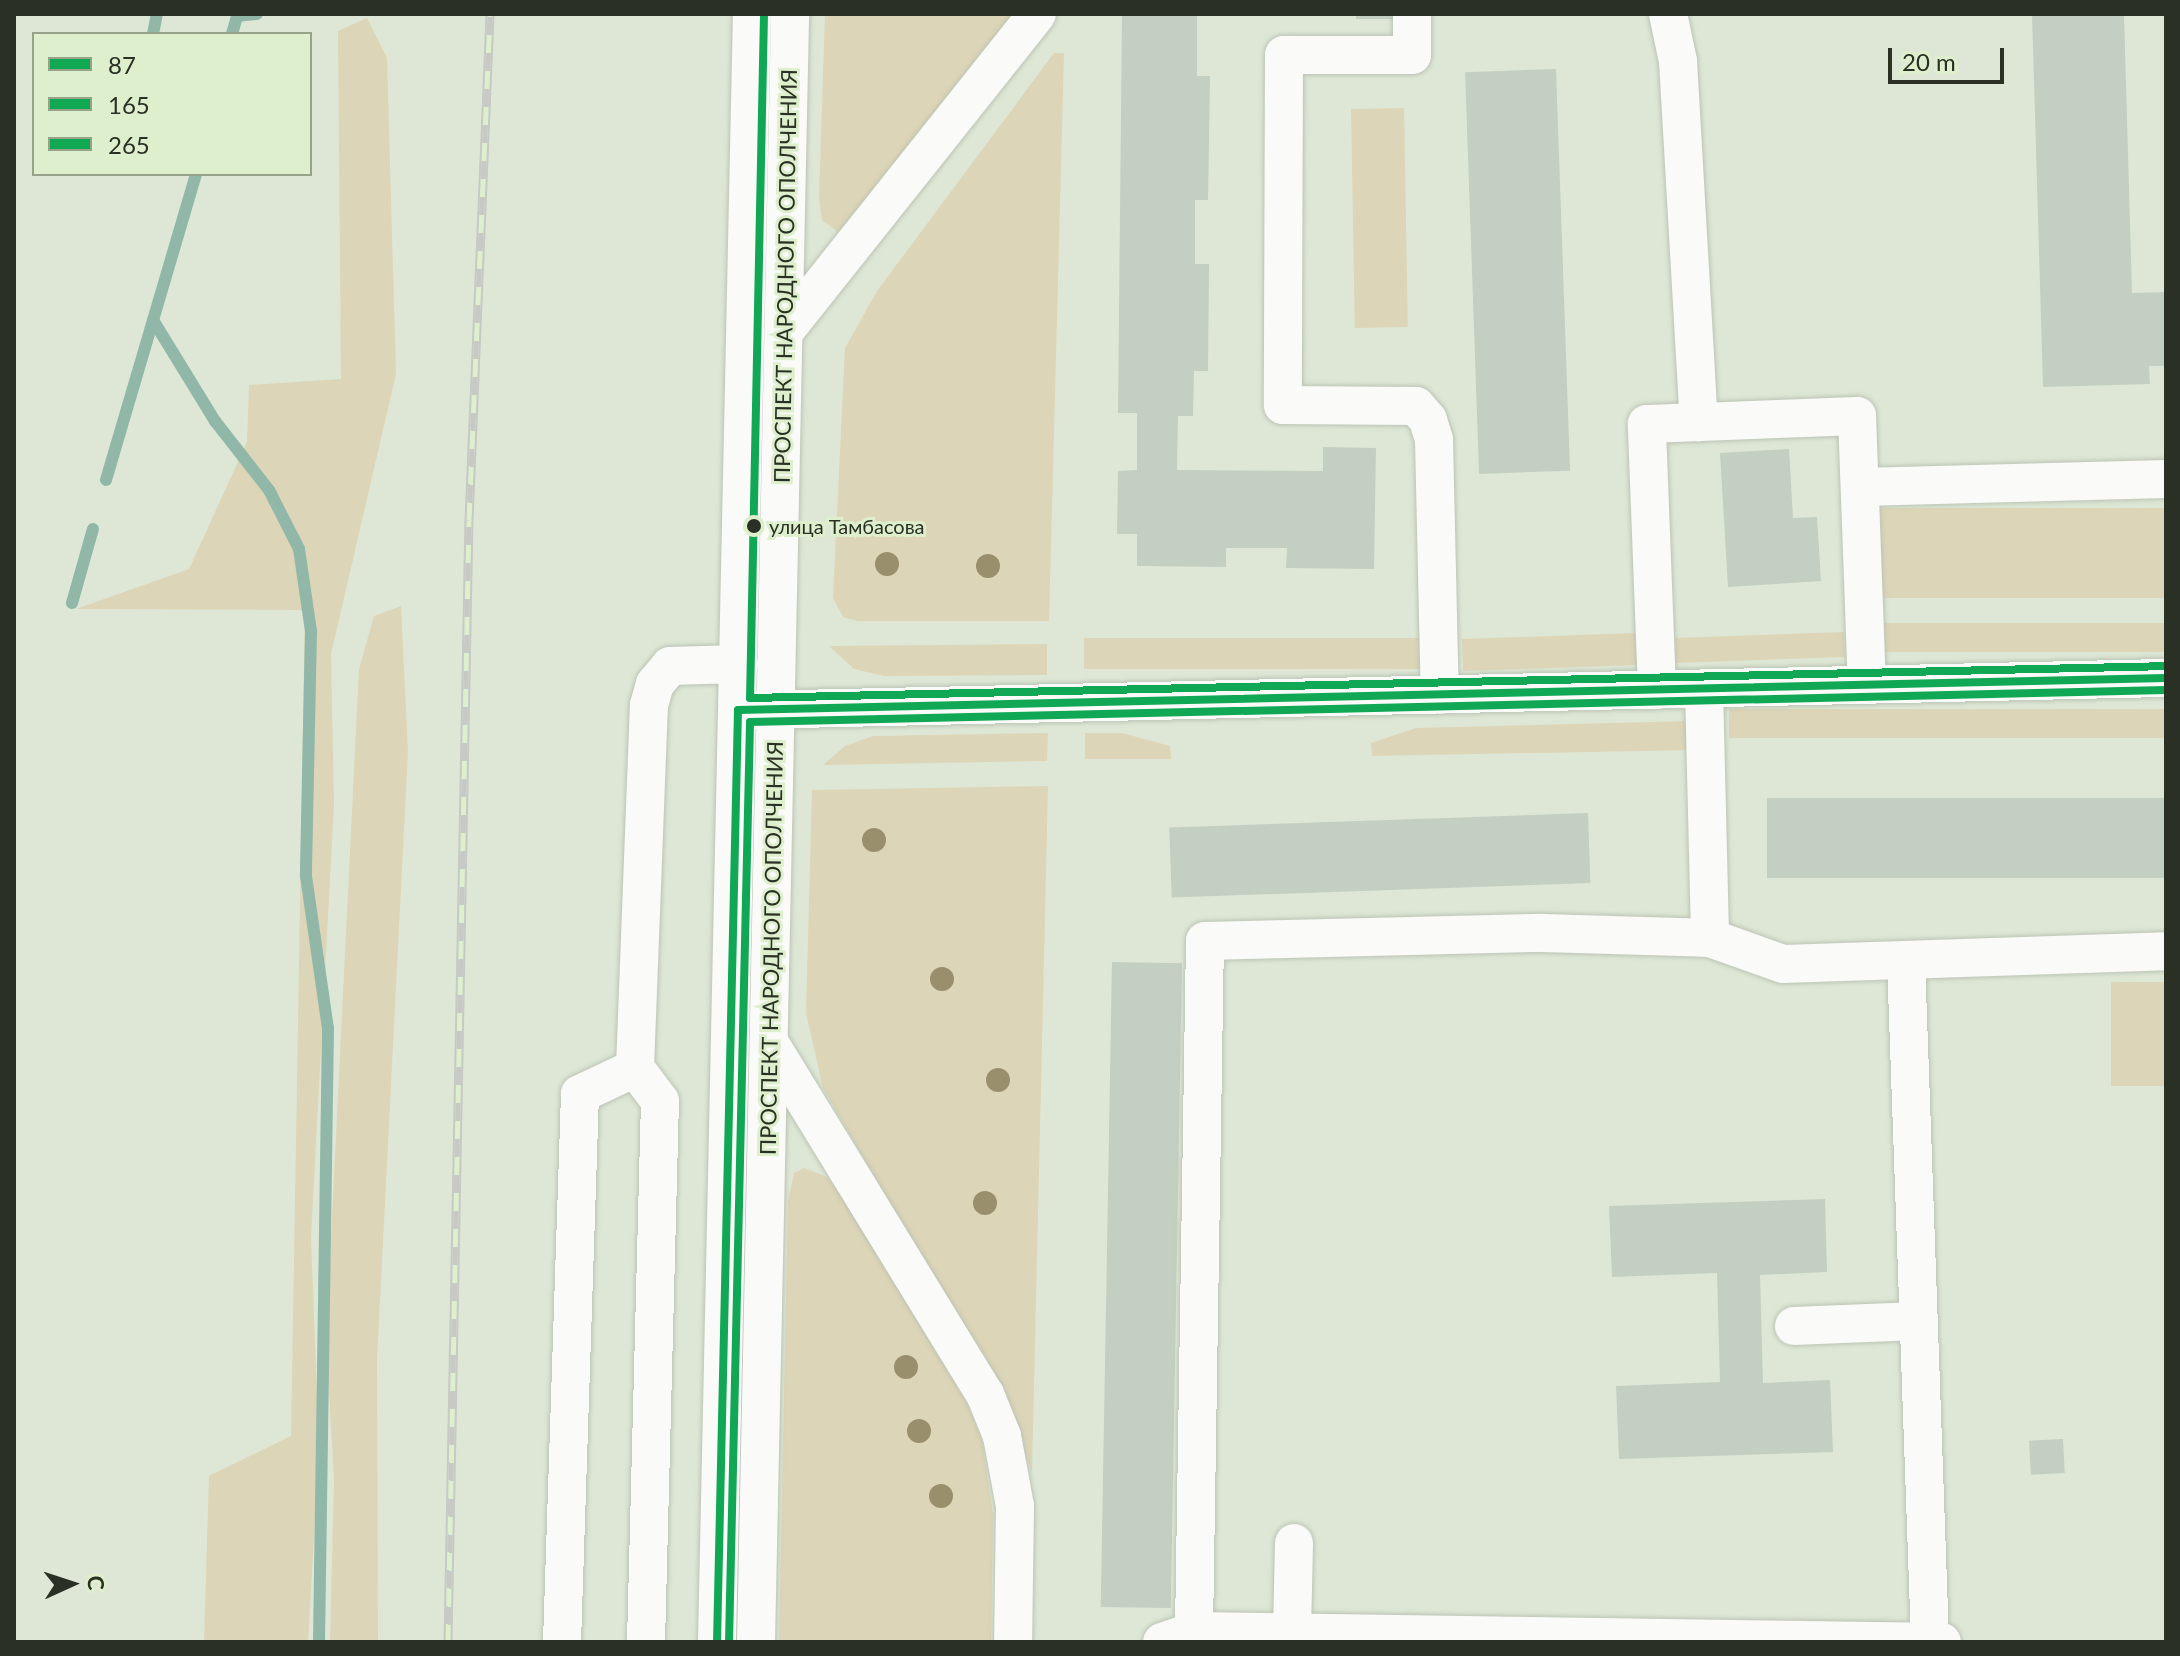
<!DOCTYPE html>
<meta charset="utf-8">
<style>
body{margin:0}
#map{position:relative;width:2180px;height:1656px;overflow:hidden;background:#dee7d5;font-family:Lato,sans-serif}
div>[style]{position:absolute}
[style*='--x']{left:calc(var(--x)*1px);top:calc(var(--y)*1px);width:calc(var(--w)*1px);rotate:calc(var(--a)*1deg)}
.green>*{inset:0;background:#ddd5b7;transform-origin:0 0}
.stream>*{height:12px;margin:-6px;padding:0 6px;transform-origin:6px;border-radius:6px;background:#90b7a8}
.building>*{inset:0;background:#c3cfc1;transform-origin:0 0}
.roads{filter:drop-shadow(0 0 2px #bcc4b5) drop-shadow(0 0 2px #bcc4b5)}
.minor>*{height:38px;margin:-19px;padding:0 19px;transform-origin:19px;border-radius:19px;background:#fafbf9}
.rail>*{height:9px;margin-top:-4.5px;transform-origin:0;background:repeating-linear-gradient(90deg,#deefcd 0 18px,#c7c9c5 0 36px);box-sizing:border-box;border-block:2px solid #c7c9c5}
.bus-1>*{height:8px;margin:-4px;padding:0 4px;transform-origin:4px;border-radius:4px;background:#10a855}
.bus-2>*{height:8px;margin:-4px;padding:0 4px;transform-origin:4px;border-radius:4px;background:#10a855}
.bus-3>*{height:8px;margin:-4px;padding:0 4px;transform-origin:4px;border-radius:4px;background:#10a855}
.trees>*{width:24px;height:24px;margin:-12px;border-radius:50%;background:#998f6c}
.dots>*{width:22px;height:22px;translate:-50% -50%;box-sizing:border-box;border:4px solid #deefcd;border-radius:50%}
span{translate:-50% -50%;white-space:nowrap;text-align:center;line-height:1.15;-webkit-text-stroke:6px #deefcd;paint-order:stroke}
.bus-label{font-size:20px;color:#2a3023}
.left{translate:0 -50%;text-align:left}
.street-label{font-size:22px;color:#2a3023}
.frame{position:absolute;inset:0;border:16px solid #2a3023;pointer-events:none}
.legend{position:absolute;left:32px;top:32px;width:280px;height:144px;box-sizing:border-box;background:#deefcd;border:2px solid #96a389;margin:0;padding:10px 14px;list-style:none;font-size:24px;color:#2a3023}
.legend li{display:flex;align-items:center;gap:16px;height:40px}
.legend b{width:40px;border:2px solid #96a389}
.north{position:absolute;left:32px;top:1544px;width:80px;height:80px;-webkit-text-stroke:6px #deefcd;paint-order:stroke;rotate:87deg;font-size:22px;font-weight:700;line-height:32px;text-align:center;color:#2a3023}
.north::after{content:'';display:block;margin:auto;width:28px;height:36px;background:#2a3023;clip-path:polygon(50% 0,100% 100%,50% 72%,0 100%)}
.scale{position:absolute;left:1888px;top:48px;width:116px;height:36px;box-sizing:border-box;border:4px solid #2a3023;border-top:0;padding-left:10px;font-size:24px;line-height:28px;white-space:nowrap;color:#2a3023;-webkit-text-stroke:6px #deefcd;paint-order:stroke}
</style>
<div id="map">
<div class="green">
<i style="clip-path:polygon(825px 14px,1019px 14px,850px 224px,838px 232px,822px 220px,819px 198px)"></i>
<i style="clip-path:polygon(367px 18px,387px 58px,396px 374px,331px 654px,334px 804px,311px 1237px,319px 1449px,308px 1642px,204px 1642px,209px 1476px,291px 1436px,305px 610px,76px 609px,189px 569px,247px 442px,249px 385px,341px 379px,338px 31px)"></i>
<i style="clip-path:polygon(1054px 53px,1064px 53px,1049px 621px,857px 621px,843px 617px,833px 598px,845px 348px,877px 291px)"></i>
<i style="left:1404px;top:108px;width:219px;height:53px;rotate:89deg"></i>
<i style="left:2166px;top:508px;width:90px;height:287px;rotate:90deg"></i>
<i style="clip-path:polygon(401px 606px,408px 751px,377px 1360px,378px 1642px,330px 1642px,334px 1480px,326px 1339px,359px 669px,374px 616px)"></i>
<i style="left:2166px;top:623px;width:29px;height:284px;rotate:90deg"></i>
<i style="left:1844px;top:632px;width:25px;height:169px;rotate:88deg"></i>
<i style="left:1636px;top:633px;width:32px;height:174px;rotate:88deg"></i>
<i style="left:1423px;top:638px;width:31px;height:339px;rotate:90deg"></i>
<i style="clip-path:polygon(1047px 644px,1047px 675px,884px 676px,854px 669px,829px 646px)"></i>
<i style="left:2166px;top:709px;width:29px;height:437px;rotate:90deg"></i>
<i style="clip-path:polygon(1690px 721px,1691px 750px,1372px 756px,1371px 743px,1416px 728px)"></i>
<i style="clip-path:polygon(1048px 733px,1047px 761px,823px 765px,845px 746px,873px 736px)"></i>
<i style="clip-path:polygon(1085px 733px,1122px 733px,1170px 746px,1171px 759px,1085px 759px)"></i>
<i style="clip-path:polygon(1048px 786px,1032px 1472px,1008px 1407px,823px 1088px,806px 1013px,812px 790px)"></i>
<i style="left:2166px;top:982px;width:104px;height:55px;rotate:90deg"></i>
<i style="clip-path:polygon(804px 1168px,827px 1177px,841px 1194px,967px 1403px,982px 1441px,993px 1514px,991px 1642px,779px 1642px,788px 1201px,794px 1173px)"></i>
</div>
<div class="stream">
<i style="--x:153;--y:34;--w:20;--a:-79"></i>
<i style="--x:232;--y:34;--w:19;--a:-74"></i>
<i style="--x:237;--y:16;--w:20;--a:-6"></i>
<i style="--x:153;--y:320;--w:119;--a:58.5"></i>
<i style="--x:215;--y:421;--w:88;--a:52"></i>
<i style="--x:269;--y:490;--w:66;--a:63"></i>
<i style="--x:299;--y:549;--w:83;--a:81.7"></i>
<i style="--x:311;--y:631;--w:245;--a:91.2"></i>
<i style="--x:306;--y:876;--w:154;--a:81.8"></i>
<i style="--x:328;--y:1028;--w:614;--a:90.84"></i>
<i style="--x:106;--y:480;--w:319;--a:-73.6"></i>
<i style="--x:72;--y:603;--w:77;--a:-74.2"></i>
</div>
<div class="building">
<i style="clip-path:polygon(1122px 14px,1197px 14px,1197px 76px,1210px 76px,1208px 200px,1195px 200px,1195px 264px,1209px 264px,1208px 371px,1194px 371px,1193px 416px,1178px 416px,1177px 470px,1323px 471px,1323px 447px,1376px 448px,1374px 569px,1286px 568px,1287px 548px,1226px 548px,1226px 567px,1137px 566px,1137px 534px,1117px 534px,1118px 471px,1137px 470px,1137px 413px,1118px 413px)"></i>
<i style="left:1356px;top:14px;width:40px;height:5px"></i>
<i style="clip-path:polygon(2032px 14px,2124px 14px,2132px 293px,2166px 292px,2166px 366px,2149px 366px,2150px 384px,2043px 387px)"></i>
<i style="left:1556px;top:69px;width:402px;height:91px;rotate:88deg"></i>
<i style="clip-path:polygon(1789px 449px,1793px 518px,1817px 517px,1821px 581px,1728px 587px,1720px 453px)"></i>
<i style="left:2166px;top:798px;width:80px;height:399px;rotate:90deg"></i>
<i style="left:1588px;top:813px;width:70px;height:419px;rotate:88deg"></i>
<i style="left:1112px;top:962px;width:70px;height:645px;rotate:1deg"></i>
<i style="clip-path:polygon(1825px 1199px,1827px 1272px,1760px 1275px,1763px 1383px,1830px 1380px,1833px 1452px,1619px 1459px,1616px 1386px,1720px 1382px,1717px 1273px,1612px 1277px,1609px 1206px)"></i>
<i style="left:2063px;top:1439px;width:34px;height:34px;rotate:87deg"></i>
</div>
<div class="roads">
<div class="minor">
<i style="--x:1412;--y:14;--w:41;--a:90"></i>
<i style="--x:1412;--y:55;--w:128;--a:180"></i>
<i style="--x:1284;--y:55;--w:350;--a:90.2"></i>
<i style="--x:1283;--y:405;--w:133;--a:0.4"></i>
<i style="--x:1416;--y:406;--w:18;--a:49"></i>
<i style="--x:1428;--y:420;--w:21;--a:73"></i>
<i style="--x:1434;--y:440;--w:255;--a:88.7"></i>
<i style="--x:1668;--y:14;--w:48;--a:78"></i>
<i style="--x:1678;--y:61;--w:362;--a:86.7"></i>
<i style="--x:784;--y:332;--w:406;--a:-51.5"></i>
<i style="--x:1860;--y:487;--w:306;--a:-1.5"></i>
<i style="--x:1704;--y:689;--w:249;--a:88.6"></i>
<i style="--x:1657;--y:690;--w:266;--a:-92.2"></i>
<i style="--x:1647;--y:424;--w:210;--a:-2.2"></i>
<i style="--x:1857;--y:416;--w:269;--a:87.9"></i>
<i style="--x:753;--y:710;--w:1413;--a:-1.3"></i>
<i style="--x:1906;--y:960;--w:682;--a:87.98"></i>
<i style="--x:769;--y:1042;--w:413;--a:58.5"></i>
<i style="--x:985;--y:1394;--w:45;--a:68"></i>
<i style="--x:1002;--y:1436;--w:71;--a:79.5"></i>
<i style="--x:1015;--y:1506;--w:136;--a:90.8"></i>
<i style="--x:1794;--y:1326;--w:123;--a:-2.3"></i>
<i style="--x:1194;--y:1631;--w:690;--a:-89.09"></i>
<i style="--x:1205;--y:941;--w:338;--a:-1.4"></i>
<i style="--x:1543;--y:933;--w:167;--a:1.7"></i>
<i style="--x:1710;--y:938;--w:77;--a:19.6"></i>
<i style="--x:1783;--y:964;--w:383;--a:-1.9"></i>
<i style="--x:1292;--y:1632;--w:89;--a:-88.7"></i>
<i style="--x:562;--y:1642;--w:548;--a:-88.12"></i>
<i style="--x:580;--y:1094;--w:61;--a:-25.3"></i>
<i style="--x:646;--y:1642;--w:541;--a:-88.52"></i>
<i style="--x:660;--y:1101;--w:41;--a:-127.1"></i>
<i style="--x:635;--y:1068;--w:363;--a:-87.8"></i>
<i style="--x:649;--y:705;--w:22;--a:-74"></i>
<i style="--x:655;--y:684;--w:23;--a:-50"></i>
<i style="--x:670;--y:666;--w:69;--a:-1.7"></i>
<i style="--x:717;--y:1642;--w:1628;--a:-88.77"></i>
<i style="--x:756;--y:1642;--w:1628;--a:-88.8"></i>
<i style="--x:1162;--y:1642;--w:34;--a:-19"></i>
<i style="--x:1194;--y:1631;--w:748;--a:0.84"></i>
</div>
</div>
<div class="rail">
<i style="--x:448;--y:1642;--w:1122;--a:-88.93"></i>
<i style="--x:469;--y:520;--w:506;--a:-87.62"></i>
</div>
<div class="bus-1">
<i style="--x:717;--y:1642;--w:932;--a:-88.71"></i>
<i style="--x:738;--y:710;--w:1428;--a:-1.28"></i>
</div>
<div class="bus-2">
<i style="--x:729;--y:1642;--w:920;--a:-88.69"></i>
<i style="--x:750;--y:722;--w:1416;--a:-1.29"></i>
</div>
<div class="bus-3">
<i style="--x:764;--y:14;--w:684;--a:91.17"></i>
<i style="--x:750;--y:698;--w:1416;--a:-1.29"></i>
</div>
<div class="trees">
<i style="left:887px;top:564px"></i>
<i style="left:988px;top:566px"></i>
<i style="left:874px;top:840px"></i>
<i style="left:942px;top:979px"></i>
<i style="left:998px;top:1080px"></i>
<i style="left:985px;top:1203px"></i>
<i style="left:906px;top:1367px"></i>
<i style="left:919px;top:1431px"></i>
<i style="left:941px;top:1496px"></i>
</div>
<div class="dots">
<i style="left:754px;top:526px;background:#2a3023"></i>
</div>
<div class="bus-label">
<span class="left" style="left:769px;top:526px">улица Тамбасова</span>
</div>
<div class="street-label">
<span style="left:785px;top:276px;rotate:-89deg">ПРОСПЕКТ НАРОДНОГО ОПОЛЧЕНИЯ</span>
<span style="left:771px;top:948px;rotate:-89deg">ПРОСПЕКТ НАРОДНОГО ОПОЛЧЕНИЯ</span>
</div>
<div class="frame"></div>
<ul class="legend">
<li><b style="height:10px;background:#10a855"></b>87</li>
<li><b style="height:10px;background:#10a855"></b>165</li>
<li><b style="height:10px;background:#10a855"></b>265</li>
</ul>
<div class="north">С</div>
<div class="scale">20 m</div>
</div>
